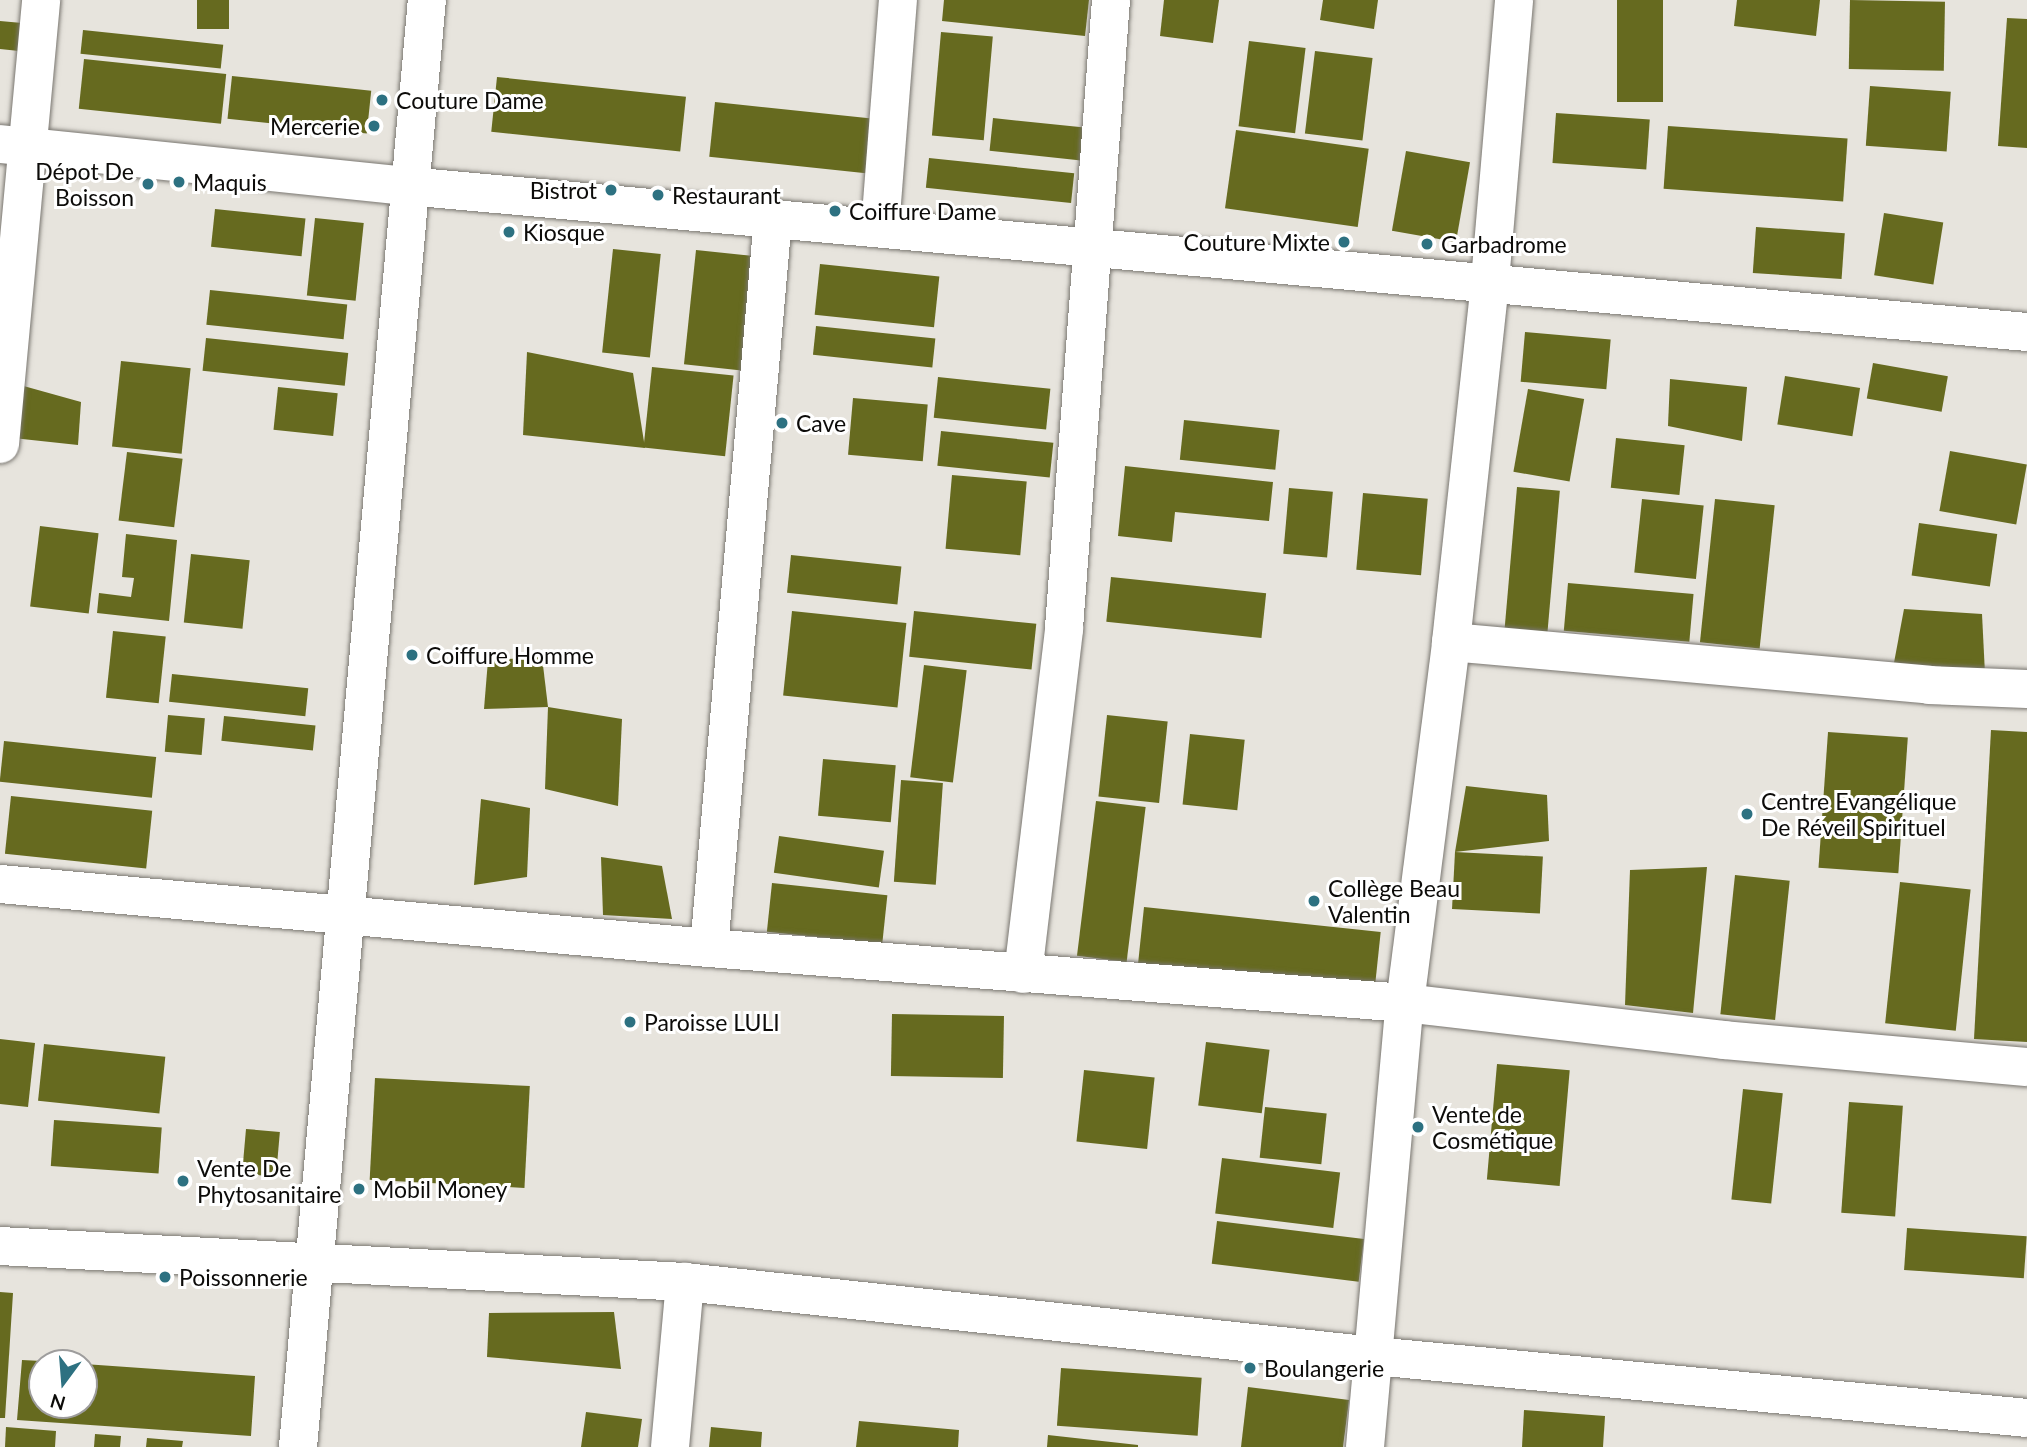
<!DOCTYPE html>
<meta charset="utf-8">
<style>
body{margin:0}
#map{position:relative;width:2027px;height:1447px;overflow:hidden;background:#e7e4dd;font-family:Lato,sans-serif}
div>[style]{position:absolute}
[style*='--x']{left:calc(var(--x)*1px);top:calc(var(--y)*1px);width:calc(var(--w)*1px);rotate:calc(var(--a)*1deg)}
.building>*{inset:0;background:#666a1f;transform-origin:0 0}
.roads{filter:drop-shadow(0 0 2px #797670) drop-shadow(0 0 2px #797670)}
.minor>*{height:38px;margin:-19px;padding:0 19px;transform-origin:19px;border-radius:19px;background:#fff}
.dots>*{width:19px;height:19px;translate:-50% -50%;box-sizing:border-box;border:4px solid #fff;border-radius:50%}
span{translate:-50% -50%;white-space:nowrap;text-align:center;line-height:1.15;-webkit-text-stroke:6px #fff;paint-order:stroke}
.poi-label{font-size:23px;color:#0c0b09}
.left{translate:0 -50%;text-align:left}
.right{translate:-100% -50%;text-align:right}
.north{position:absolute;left:28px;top:1349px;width:70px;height:70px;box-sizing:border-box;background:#fff;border:2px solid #9e9d9d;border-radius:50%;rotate:196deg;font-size:19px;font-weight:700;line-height:28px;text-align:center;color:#0c0b09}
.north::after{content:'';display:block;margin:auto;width:24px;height:32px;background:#2d7181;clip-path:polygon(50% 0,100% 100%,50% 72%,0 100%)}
</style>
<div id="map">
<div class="building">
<i style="left:197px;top:0;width:32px;height:29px"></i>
<i style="clip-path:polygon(944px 0,1089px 0,1085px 36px,942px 21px)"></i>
<i style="clip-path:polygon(1164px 0,1219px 0,1213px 43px,1160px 36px)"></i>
<i style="clip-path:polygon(1323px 0,1378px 0,1374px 29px,1320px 20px)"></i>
<i style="left:1617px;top:0;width:46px;height:102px"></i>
<i style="clip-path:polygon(1737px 0,1820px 0,1816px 36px,1734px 26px)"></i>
<i style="left:1850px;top:0;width:95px;height:69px;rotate:1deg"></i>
<i style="clip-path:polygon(2007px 18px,2027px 19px,2027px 148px,1998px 146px)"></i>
<i style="clip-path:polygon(0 21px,22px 23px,19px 51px,0 49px)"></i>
<i style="left:83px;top:30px;width:141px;height:24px;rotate:6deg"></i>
<i style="left:941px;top:32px;width:52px;height:104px;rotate:5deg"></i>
<i style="left:1249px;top:41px;width:57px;height:86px;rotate:7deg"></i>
<i style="left:1315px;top:51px;width:58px;height:83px;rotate:7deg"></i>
<i style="left:84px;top:59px;width:143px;height:50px;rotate:6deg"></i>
<i style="left:232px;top:76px;width:140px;height:43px;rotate:6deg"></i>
<i style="left:497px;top:77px;width:190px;height:55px;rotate:6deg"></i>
<i style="left:1870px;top:86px;width:81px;height:60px;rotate:4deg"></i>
<i style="left:715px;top:102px;width:167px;height:55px;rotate:6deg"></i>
<i style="left:1556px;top:113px;width:94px;height:50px;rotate:4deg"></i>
<i style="left:993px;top:118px;width:92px;height:33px;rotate:6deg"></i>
<i style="left:1668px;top:126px;width:180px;height:63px;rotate:4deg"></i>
<i style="left:1236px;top:130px;width:134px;height:79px;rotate:8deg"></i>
<i style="left:1406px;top:151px;width:65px;height:81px;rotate:10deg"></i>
<i style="left:929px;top:158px;width:146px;height:30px;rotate:6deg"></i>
<i style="left:215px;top:209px;width:91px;height:38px;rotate:6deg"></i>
<i style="left:1884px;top:213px;width:60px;height:63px;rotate:9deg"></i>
<i style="left:315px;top:218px;width:49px;height:78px;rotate:6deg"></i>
<i style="left:1756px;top:227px;width:89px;height:46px;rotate:4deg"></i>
<i style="left:613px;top:249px;width:48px;height:104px;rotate:6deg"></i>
<i style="left:696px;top:250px;width:58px;height:115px;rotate:6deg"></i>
<i style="left:820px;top:264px;width:120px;height:51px;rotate:6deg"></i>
<i style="left:210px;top:290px;width:138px;height:35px;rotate:6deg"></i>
<i style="left:816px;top:326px;width:120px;height:29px;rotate:6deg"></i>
<i style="left:1525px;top:332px;width:86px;height:50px;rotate:5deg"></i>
<i style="left:206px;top:338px;width:143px;height:33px;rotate:6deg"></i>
<i style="clip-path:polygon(527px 352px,633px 373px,645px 448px,523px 435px)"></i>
<i style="left:121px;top:361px;width:70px;height:86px;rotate:6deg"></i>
<i style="left:1873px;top:363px;width:76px;height:36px;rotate:10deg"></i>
<i style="left:652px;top:367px;width:82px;height:81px;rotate:6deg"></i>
<i style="left:1785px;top:376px;width:76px;height:49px;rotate:9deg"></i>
<i style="left:938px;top:377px;width:113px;height:41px;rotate:6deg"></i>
<i style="clip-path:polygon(1670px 379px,1747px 387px,1742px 441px,1668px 426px)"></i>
<i style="clip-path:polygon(20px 385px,81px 402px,78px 445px,13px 438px)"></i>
<i style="left:278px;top:387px;width:60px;height:43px;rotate:6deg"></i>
<i style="left:1528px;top:389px;width:57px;height:84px;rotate:10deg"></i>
<i style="left:853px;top:398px;width:75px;height:57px;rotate:5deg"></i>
<i style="left:1184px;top:420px;width:96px;height:40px;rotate:6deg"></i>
<i style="left:941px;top:431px;width:113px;height:35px;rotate:6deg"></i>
<i style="left:1616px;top:438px;width:69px;height:50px;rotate:6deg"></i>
<i style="left:1950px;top:451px;width:78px;height:61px;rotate:10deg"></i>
<i style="left:127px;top:452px;width:56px;height:69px;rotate:7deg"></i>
<i style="clip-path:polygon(1125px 466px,1273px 482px,1269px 521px,1175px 512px,1172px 542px,1118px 536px)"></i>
<i style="left:952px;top:475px;width:75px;height:74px;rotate:5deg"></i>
<i style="left:1517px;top:487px;width:43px;height:142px;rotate:5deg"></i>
<i style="left:1289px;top:488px;width:44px;height:66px;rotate:5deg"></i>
<i style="left:1363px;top:493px;width:65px;height:77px;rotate:5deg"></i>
<i style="left:1642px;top:499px;width:62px;height:74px;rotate:6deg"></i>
<i style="left:1715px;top:499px;width:60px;height:144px;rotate:6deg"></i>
<i style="left:1919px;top:523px;width:79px;height:53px;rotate:8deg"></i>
<i style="left:40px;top:526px;width:59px;height:81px;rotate:7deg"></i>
<i style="clip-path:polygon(126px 534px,177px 540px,169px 621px,97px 613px,99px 593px,131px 597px,134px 578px,122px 577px)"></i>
<i style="left:191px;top:554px;width:59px;height:69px;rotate:6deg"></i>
<i style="left:791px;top:555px;width:111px;height:38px;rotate:6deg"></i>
<i style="left:1111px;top:577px;width:156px;height:45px;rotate:6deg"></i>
<i style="left:1568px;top:583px;width:126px;height:48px;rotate:5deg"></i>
<i style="clip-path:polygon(1904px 609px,1982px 614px,1985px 674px,1893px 668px)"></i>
<i style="left:792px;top:611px;width:115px;height:85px;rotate:6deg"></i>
<i style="left:914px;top:611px;width:123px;height:46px;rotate:6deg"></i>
<i style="left:113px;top:631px;width:53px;height:67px;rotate:6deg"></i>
<i style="clip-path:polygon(542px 657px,548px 707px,484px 709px,488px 660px)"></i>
<i style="left:924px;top:665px;width:43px;height:113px;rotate:7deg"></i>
<i style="left:172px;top:674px;width:137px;height:28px;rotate:6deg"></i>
<i style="clip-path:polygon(548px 707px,622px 719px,618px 806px,545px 789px)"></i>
<i style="left:168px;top:715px;width:37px;height:37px;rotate:5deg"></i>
<i style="left:1107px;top:715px;width:61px;height:82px;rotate:6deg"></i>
<i style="left:224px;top:716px;width:92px;height:25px;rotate:6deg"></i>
<i style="clip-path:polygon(1991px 730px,2027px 732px,2027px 1042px,1974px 1039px)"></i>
<i style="left:1828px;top:732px;width:80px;height:136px;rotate:4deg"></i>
<i style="left:1190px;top:734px;width:55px;height:71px;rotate:6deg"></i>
<i style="left:4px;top:741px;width:153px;height:41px;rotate:6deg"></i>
<i style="left:823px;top:759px;width:73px;height:57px;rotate:5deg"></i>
<i style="left:901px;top:780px;width:42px;height:102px;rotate:4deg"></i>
<i style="clip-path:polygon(1466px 786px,1547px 795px,1549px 841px,1455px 852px)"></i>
<i style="left:11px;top:796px;width:142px;height:58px;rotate:6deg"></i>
<i style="clip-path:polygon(481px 799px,530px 808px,527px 877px,474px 885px)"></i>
<i style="left:1096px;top:801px;width:50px;height:156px;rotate:7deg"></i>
<i style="left:779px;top:836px;width:106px;height:37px;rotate:8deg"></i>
<i style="left:1455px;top:852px;width:88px;height:57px;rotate:3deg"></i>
<i style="clip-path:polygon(601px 857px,662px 866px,672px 919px,603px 915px)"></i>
<i style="clip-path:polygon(1707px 867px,1693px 1013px,1625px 1005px,1630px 870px)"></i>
<i style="left:1735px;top:875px;width:55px;height:140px;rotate:6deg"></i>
<i style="left:1900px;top:882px;width:71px;height:142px;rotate:6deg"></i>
<i style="left:772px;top:883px;width:116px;height:49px;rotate:6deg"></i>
<i style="left:1144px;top:907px;width:238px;height:57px;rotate:6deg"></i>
<i style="left:892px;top:1014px;width:112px;height:62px;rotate:1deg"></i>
<i style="clip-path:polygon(0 1039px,35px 1043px,28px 1107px,0 1104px)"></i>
<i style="left:1206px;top:1042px;width:64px;height:64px;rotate:7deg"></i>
<i style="left:44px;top:1044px;width:122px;height:57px;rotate:6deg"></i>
<i style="left:1497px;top:1064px;width:73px;height:116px;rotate:5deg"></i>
<i style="left:1084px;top:1070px;width:71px;height:72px;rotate:6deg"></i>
<i style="left:375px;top:1078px;width:155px;height:102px;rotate:3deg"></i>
<i style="left:1743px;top:1089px;width:40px;height:111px;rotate:6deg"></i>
<i style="left:1849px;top:1102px;width:54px;height:111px;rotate:4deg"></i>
<i style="left:1265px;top:1107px;width:62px;height:51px;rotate:6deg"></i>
<i style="left:54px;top:1120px;width:108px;height:46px;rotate:4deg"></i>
<i style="left:246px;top:1129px;width:34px;height:45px;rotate:5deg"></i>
<i style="left:1222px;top:1158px;width:119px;height:56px;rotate:7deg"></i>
<i style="left:1217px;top:1221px;width:148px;height:43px;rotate:7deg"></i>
<i style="left:1907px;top:1228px;width:120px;height:42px;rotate:4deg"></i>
<i style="clip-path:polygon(0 1292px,13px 1293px,5px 1418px,0 1418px)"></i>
<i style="clip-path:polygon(614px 1312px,621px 1369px,487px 1357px,489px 1313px)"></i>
<i style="clip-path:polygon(22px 1360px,42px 1361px,42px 1405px,84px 1405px,84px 1364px,255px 1376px,251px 1436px,17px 1420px)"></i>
<i style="left:1061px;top:1368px;width:141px;height:58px;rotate:4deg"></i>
<i style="clip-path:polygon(1248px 1387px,1349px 1400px,1343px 1447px,1241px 1447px)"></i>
<i style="clip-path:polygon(1524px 1410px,1605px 1416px,1603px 1447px,1522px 1447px)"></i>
<i style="clip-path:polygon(586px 1412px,642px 1419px,638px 1447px,581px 1447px)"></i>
<i style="clip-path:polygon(859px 1421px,959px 1430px,958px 1447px,856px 1447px)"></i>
<i style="clip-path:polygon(6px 1427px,56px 1431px,55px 1447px,5px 1447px)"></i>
<i style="clip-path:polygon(711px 1427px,762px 1432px,761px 1447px,709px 1447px)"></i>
<i style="clip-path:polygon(95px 1434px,121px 1436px,120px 1447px,94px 1447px)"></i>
<i style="clip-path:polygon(1048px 1435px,1138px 1445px,1138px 1447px,1047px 1447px)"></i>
<i style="clip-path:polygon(147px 1438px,183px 1441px,182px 1447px,146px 1447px)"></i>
</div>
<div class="roads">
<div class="minor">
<i style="--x:0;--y:144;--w:409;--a:5.9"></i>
<i style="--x:407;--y:186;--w:1627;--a:5.15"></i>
<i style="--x:880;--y:228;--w:229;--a:-85.5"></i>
<i style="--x:0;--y:444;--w:446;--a:-84.7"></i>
<i style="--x:1451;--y:642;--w:480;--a:5.1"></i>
<i style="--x:1929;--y:685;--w:98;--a:2.3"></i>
<i style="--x:0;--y:884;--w:712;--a:5.16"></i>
<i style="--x:709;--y:948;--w:698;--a:4.52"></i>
<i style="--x:1405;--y:1003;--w:321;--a:6.6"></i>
<i style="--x:1724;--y:1040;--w:304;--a:5.1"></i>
<i style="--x:709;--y:948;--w:733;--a:-84.99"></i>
<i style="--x:1023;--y:974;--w:348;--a:-83.2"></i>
<i style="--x:1064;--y:628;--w:630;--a:-85.72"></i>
<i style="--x:0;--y:1246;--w:686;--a:3.01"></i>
<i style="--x:685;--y:1282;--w:693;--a:6.13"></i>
<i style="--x:1374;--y:1356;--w:656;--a:5.42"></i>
<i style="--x:298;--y:1447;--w:1453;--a:-84.91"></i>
<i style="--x:670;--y:1447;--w:166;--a:-84.8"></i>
<i style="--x:1365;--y:1447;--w:446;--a:-84.9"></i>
<i style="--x:1405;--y:1003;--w:364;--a:-82.7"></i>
<i style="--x:1451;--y:642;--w:363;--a:-83.8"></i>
<i style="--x:1490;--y:281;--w:282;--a:-85.1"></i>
</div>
</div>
<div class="dots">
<i style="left:382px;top:100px;background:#2d7181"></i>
<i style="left:374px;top:126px;background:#2d7181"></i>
<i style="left:179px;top:182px;background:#2d7181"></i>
<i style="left:148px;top:184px;background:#2d7181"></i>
<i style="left:611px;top:190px;background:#2d7181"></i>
<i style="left:658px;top:195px;background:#2d7181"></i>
<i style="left:835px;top:211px;background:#2d7181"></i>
<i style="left:509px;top:232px;background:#2d7181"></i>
<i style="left:1344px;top:242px;background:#2d7181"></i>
<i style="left:1427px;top:244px;background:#2d7181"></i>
<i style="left:782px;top:423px;background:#2d7181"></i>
<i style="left:412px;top:655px;background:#2d7181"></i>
<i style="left:1747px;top:814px;background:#2d7181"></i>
<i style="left:1314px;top:901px;background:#2d7181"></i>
<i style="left:630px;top:1022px;background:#2d7181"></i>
<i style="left:1418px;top:1127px;background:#2d7181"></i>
<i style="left:183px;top:1181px;background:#2d7181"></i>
<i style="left:359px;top:1189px;background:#2d7181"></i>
<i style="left:165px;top:1277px;background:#2d7181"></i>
<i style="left:1250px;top:1368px;background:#2d7181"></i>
</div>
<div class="poi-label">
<span class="left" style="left:396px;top:100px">Couture Dame</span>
<span class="right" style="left:360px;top:126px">Mercerie</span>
<span class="right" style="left:134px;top:184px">Dépot De<br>Boisson</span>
<span class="left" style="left:193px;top:182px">Maquis</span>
<span class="right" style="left:597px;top:190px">Bistrot</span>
<span class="left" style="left:672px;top:195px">Restaurant</span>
<span class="left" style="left:849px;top:211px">Coiffure Dame</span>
<span class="left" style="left:523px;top:232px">Kiosque</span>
<span class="right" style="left:1330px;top:242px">Couture Mixte</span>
<span class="left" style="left:1441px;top:244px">Garbadrome</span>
<span class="left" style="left:796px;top:423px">Cave</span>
<span class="left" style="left:426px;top:655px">Coiffure Homme</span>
<span class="left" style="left:1761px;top:814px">Centre Evangélique<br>De Réveil Spirituel</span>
<span class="left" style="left:1328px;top:901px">Collège Beau<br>Valentin</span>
<span class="left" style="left:644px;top:1022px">Paroisse LULI</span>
<span class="left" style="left:1432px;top:1127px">Vente de<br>Cosmétique</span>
<span class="left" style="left:197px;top:1181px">Vente De<br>Phytosanitaire</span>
<span class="left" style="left:373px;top:1189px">Mobil Money</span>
<span class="left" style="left:179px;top:1277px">Poissonnerie</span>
<span class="left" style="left:1264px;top:1368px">Boulangerie</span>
</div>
<div class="north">N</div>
</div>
